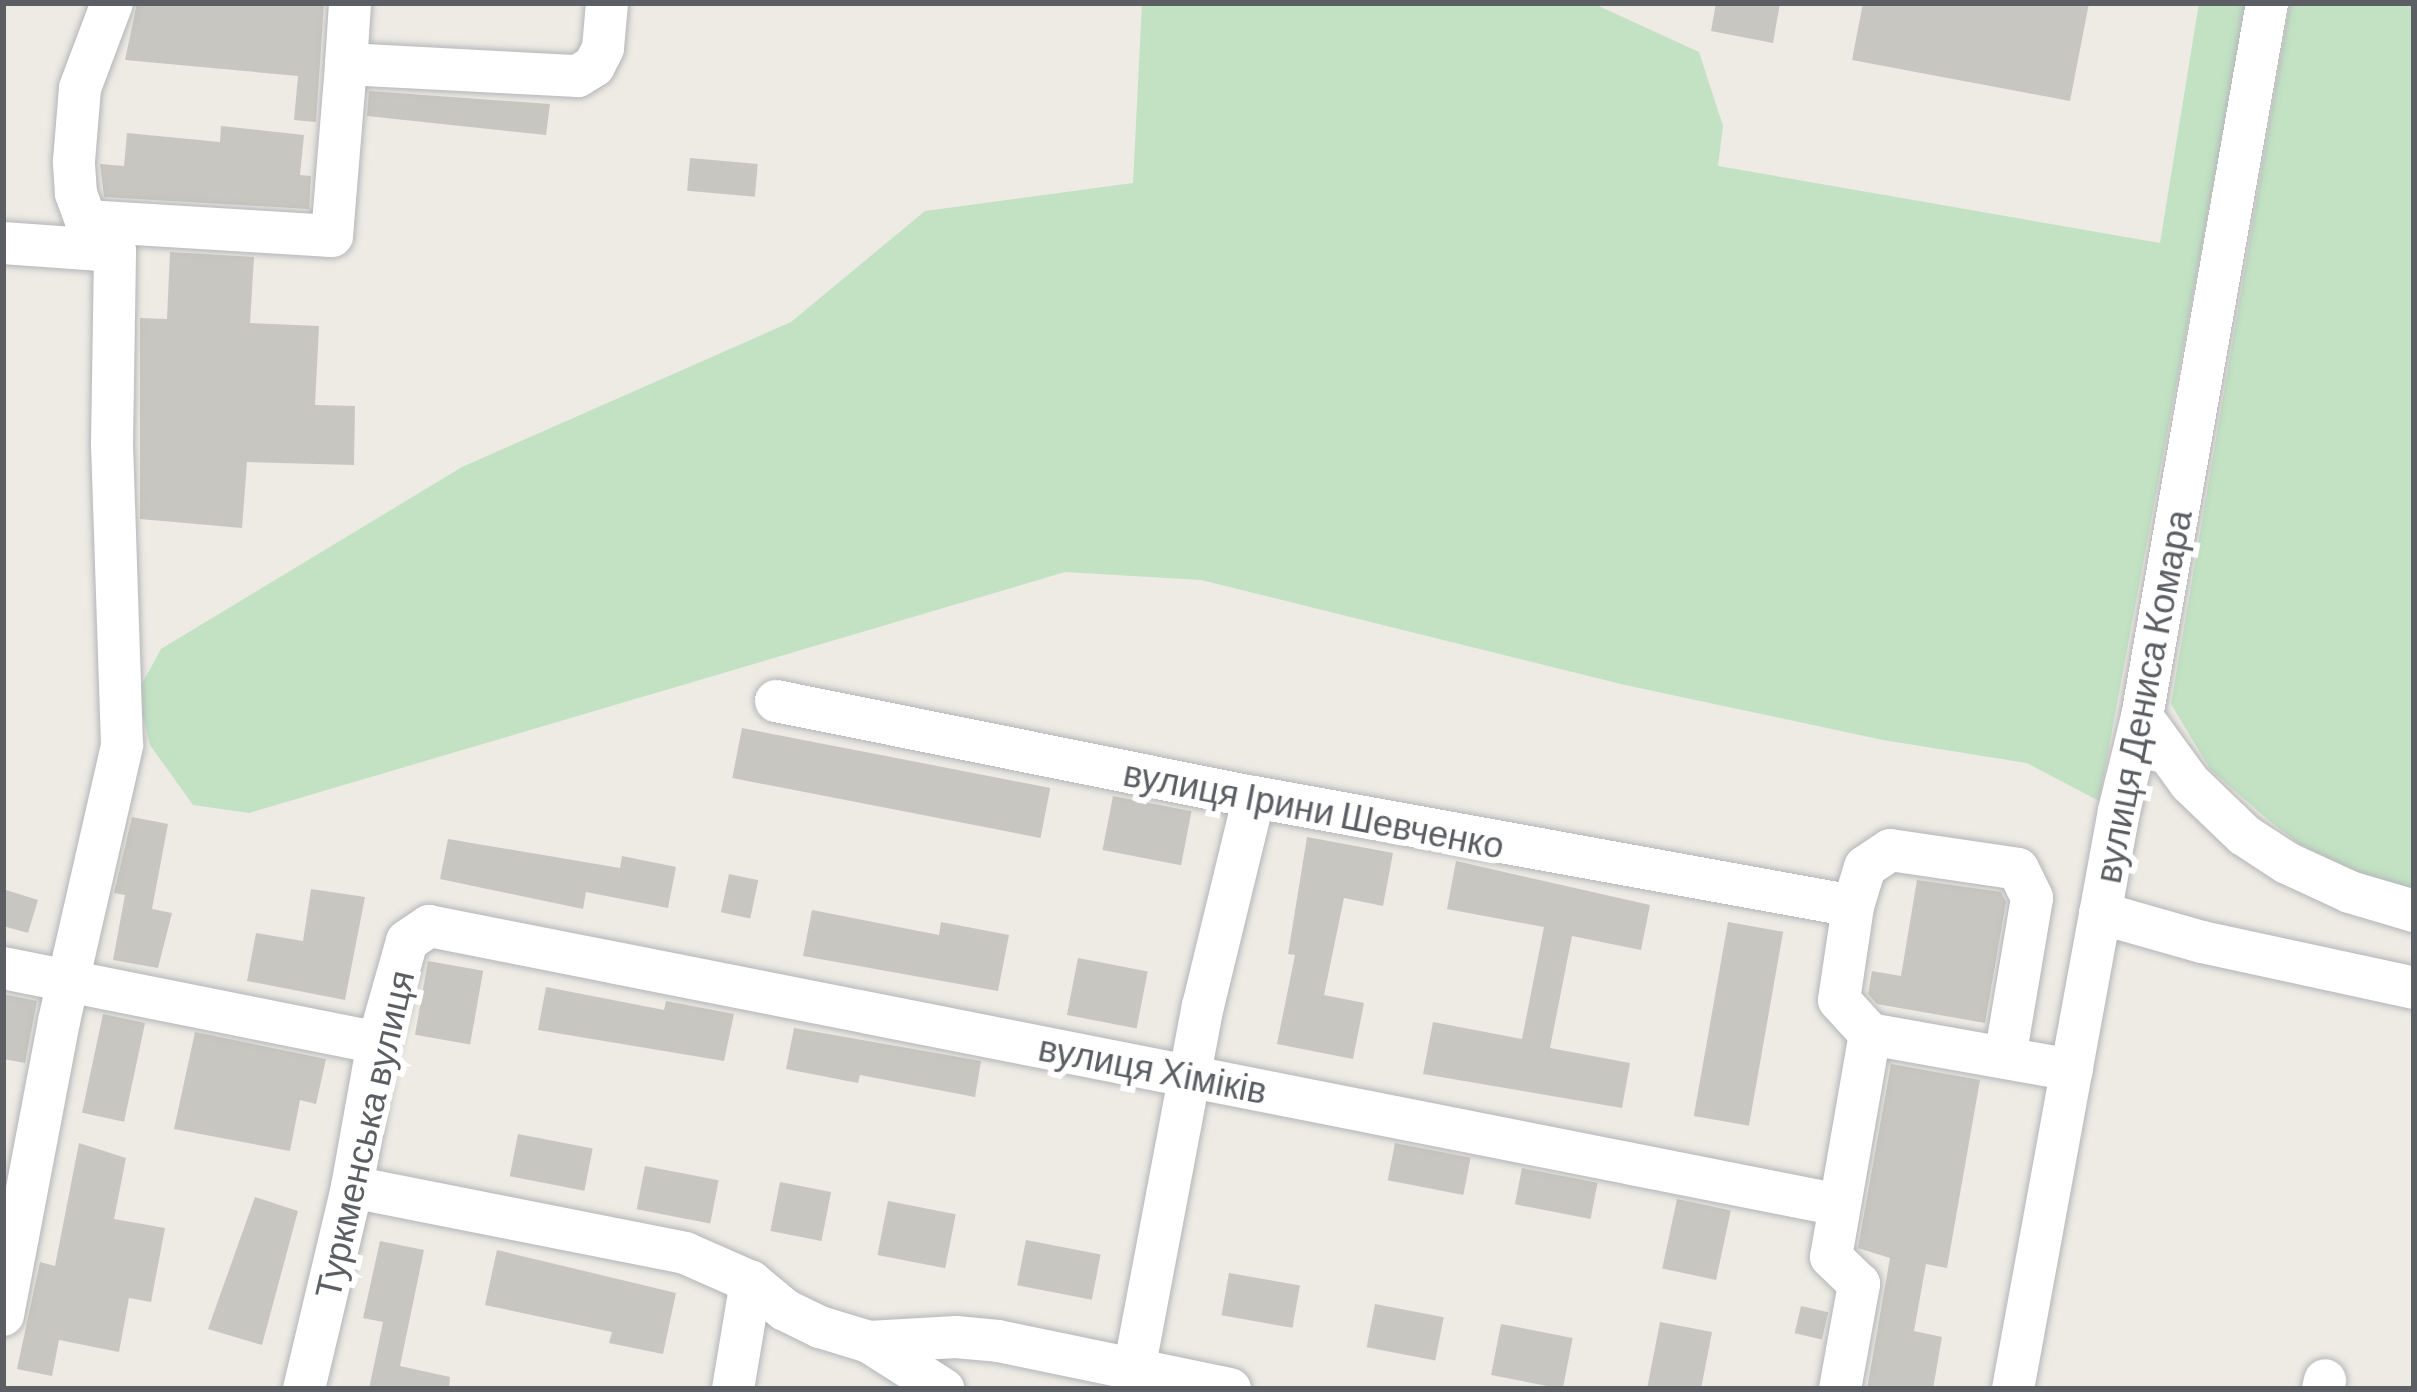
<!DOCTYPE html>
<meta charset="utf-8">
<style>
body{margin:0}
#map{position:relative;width:2417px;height:1392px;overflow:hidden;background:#edebe3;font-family:Barlow,sans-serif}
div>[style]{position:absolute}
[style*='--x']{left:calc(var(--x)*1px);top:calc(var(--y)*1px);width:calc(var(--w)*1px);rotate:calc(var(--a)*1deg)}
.green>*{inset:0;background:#c2e2c3}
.building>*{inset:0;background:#c8c6c0;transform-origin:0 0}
.roads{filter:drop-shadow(0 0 3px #b4b5b9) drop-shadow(0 0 3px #b4b5b9)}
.minor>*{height:42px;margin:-21px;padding:0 21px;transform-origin:21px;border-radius:21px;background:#fff}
span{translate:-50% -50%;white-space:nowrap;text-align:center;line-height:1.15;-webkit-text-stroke:12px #fff;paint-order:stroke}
.street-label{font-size:36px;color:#5b5e63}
.frame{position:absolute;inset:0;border:6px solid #5b5e63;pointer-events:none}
</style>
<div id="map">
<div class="green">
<i style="clip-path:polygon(1142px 3px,1592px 3px,1699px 52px,1723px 126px,1718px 166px,2160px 243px,2199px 3px,2247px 3px,2099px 801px,2027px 763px,1883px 740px,1625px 685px,1201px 580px,1065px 572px,249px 813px,193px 805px,150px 745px,137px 693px,161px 649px,462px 467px,791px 322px,925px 211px,1133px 183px)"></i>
<i style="clip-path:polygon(2290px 3px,2414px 3px,2414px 889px,2362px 874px,2301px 845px,2267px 819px,2210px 769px,2171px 704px)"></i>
</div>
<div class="building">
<i style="clip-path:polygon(137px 3px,324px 3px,316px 122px,294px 120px,298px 76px,125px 60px)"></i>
<i style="clip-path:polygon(1716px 3px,1780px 3px,1773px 43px,1711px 31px)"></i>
<i style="clip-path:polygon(1863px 3px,2089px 3px,2070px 101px,1852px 60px)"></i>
<i style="clip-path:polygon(369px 91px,550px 104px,546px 135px,367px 116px)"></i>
<i style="clip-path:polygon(221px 126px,304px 135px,300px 175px,311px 176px,309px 209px,104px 197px,100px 164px,124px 166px,127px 133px,220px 142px)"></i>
<i style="left:690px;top:158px;width:68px;height:33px;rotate:5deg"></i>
<i style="clip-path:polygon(170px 252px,254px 257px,250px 323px,319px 326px,315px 405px,355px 406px,354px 465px,247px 462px,242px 528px,140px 519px,140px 318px,167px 319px)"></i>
<i style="left:742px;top:728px;width:314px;height:51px;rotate:11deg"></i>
<i style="left:1113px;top:796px;width:80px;height:55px;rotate:11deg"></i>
<i style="clip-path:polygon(132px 817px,168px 824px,152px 909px,172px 913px,158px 968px,113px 960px,125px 895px,114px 893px)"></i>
<i style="clip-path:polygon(1307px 837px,1393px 853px,1383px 906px,1344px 898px,1324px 995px,1364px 1003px,1353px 1059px,1277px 1044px,1295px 955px,1288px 954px)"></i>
<i style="clip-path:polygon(448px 839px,620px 868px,622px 856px,676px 867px,668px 908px,586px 892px,583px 909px,440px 879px)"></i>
<i style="clip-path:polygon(1456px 861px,1650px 905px,1641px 950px,1572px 936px,1550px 1048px,1630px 1063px,1622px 1108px,1423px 1074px,1433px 1022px,1522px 1039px,1544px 927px,1447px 909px)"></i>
<i style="left:729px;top:874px;width:30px;height:39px;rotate:12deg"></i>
<i style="clip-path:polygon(1917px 880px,2001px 892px,2006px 902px,1985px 1023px,1877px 1004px,1868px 994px,1872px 971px,1901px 976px)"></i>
<i style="clip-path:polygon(3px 889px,38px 900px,28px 933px,3px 926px)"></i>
<i style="clip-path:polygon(311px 889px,365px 897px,345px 1000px,247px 981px,256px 933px,303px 941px)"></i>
<i style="clip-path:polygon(812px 910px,939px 935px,941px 922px,1009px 935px,998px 991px,803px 956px)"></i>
<i style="left:1728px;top:922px;width:56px;height:197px;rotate:10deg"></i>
<i style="left:1078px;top:958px;width:71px;height:58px;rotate:11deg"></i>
<i style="left:428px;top:961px;width:56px;height:75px;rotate:10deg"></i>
<i style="clip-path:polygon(546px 987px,664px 1010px,666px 1001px,734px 1014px,724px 1061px,538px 1030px)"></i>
<i style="clip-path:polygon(3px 994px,37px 1001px,25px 1063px,3px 1059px)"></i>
<i style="left:103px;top:1014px;width:43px;height:101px;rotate:12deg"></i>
<i style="clip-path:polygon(794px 1028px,981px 1061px,975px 1097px,860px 1075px,858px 1083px,786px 1069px)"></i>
<i style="clip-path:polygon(195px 1032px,326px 1059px,316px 1104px,300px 1100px,290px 1151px,174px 1129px)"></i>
<i style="clip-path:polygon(1891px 1064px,1980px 1080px,1947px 1268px,1926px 1264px,1914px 1331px,1942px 1337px,1933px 1389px,1867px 1389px,1890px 1258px,1858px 1248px)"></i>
<i style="left:518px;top:1134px;width:76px;height:43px;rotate:11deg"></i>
<i style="clip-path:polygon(79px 1143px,126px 1158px,114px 1219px,165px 1228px,151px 1302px,129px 1298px,119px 1352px,59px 1340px,52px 1376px,17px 1369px,40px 1262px,55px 1266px)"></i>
<i style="left:1395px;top:1143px;width:77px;height:38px;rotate:11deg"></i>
<i style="left:645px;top:1166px;width:75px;height:44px;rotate:11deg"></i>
<i style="left:1522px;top:1168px;width:77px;height:37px;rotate:11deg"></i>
<i style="left:780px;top:1182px;width:52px;height:50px;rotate:11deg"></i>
<i style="clip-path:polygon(255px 1197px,298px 1211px,262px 1345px,208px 1329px)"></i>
<i style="left:1677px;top:1199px;width:55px;height:71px;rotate:12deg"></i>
<i style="left:888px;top:1201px;width:69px;height:55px;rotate:11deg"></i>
<i style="left:1026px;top:1240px;width:76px;height:46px;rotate:11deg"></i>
<i style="clip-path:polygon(380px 1241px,424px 1250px,400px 1366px,450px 1377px,449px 1389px,369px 1389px,383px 1322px,363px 1318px)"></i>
<i style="clip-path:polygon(497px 1250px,676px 1293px,663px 1354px,609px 1343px,612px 1332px,485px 1305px)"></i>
<i style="left:1229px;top:1273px;width:72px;height:43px;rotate:10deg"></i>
<i style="left:1375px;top:1304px;width:70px;height:44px;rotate:11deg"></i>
<i style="left:1801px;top:1306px;width:28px;height:28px;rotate:13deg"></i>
<i style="clip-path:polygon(1660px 1322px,1712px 1332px,1701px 1389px,1647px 1389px)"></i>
<i style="left:1501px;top:1324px;width:73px;height:52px;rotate:11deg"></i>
</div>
<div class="roads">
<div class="minor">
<i style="--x:346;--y:64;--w:61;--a:-86.2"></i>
<i style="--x:86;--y:221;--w:246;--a:3.5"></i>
<i style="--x:332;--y:236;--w:173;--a:-85.3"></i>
<i style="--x:346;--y:64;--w:232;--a:3"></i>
<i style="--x:578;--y:76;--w:19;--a:-32"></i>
<i style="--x:594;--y:66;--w:20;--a:-63"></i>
<i style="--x:603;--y:48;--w:45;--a:-84.9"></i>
<i style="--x:3;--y:243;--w:112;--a:4.1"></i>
<i style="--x:776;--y:701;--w:488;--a:11.4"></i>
<i style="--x:1254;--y:797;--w:609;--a:10.31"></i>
<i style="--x:2142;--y:717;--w:82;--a:54"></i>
<i style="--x:2190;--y:783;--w:75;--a:43.9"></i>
<i style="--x:2244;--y:835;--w:51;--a:33.1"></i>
<i style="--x:2287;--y:863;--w:69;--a:24.7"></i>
<i style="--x:2350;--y:892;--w:67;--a:16.5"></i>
<i style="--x:2100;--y:913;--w:106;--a:15.9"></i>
<i style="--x:2202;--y:942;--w:217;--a:12.2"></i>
<i style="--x:3;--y:968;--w:382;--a:11.3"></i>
<i style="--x:1870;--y:1034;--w:205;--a:10.1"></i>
<i style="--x:352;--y:1187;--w:339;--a:11.2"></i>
<i style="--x:685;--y:1253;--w:72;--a:23.7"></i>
<i style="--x:751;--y:1282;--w:44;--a:39.5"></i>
<i style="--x:785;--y:1310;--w:39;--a:26"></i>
<i style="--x:820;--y:1327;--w:51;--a:17"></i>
<i style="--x:869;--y:1342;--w:87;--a:-3.3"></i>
<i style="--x:956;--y:1337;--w:42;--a:5.4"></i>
<i style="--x:998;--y:1341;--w:237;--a:11.7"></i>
<i style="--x:3;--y:1315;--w:299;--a:-79.2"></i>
<i style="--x:59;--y:1021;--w:283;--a:-77.1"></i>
<i style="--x:122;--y:745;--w:301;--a:-91.9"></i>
<i style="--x:112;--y:444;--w:193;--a:-89.1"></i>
<i style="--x:115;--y:251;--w:42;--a:-134"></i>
<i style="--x:86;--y:221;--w:30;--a:-110"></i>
<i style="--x:76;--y:193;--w:32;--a:-94"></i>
<i style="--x:74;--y:161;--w:73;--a:-85.3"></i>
<i style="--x:80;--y:88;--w:91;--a:-69.4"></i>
<i style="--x:869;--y:1342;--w:88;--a:32.4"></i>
<i style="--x:1134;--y:1370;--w:370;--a:-79.3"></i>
<i style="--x:1203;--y:1006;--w:215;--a:-76.3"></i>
<i style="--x:304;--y:1389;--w:208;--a:-76.6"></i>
<i style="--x:352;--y:1187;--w:146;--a:-79.8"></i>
<i style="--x:378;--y:1043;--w:106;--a:-74.1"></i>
<i style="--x:407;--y:941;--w:27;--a:-34"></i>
<i style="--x:429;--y:926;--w:1437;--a:11.19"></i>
<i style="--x:733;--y:1389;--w:109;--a:-80.5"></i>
<i style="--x:1840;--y:1389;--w:107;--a:-79.7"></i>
<i style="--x:1859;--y:1284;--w:39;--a:-136"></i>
<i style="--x:1831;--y:1257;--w:226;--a:-80.1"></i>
<i style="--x:1870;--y:1034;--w:46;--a:-132.4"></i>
<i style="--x:1839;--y:1000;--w:95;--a:-81.5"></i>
<i style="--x:1853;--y:906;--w:41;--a:-72.9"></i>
<i style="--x:1865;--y:867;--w:30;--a:-34"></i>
<i style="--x:1890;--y:850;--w:129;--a:8.4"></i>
<i style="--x:2018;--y:869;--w:32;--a:64"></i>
<i style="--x:2032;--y:898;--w:162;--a:99.6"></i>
<i style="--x:2013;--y:1389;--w:588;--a:-79.61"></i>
<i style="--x:2119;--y:811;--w:97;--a:-76.3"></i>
<i style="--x:2142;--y:717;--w:725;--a:-80.07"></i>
<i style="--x:2323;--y:1389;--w:9;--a:-77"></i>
</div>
</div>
<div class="street-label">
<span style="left:2142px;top:696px;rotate:-79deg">вулиця Дениса Комара</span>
<span style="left:1314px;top:808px;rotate:11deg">вулиця Ірини Шевченко</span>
<span style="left:1153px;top:1068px;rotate:11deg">вулиця Хіміків</span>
<span style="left:363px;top:1134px;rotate:-77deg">Туркменська вулиця</span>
</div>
<div class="frame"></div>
</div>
